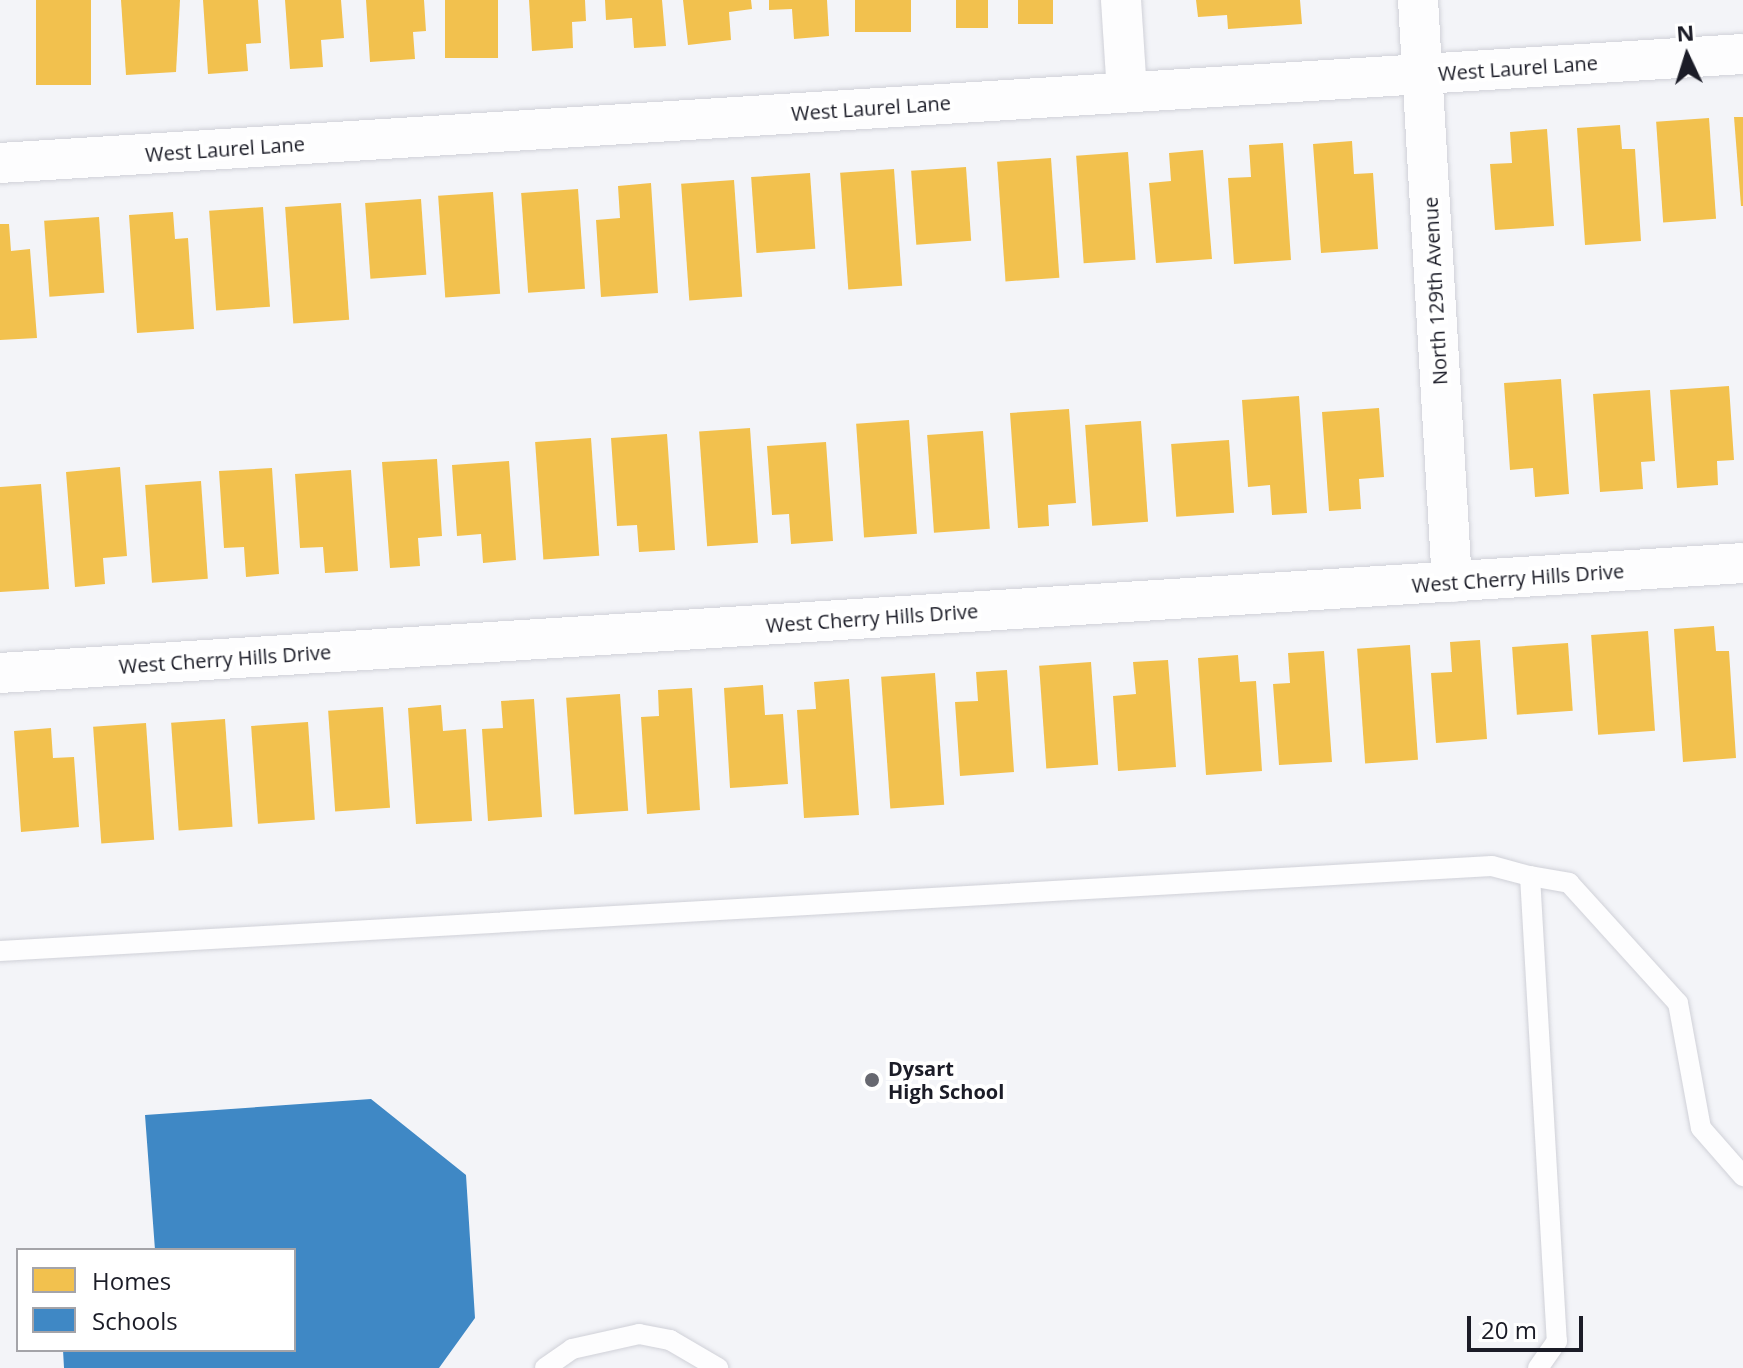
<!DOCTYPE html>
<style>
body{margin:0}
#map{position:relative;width:1743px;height:1368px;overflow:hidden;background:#f3f4f8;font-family:"Open Sans",sans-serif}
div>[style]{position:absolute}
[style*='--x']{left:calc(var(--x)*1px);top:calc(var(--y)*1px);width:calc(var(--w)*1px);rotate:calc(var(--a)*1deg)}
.homes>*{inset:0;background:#f2c14e;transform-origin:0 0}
.schools>*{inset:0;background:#3f88c5}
.roads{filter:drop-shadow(0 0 2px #d0d1d8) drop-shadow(0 0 2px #d0d1d8)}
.service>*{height:20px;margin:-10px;padding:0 10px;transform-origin:10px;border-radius:10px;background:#fdfdfe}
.minor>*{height:40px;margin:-20px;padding:0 20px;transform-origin:20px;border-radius:20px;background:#fdfdfe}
.dots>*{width:22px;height:22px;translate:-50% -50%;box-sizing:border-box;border:4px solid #fff;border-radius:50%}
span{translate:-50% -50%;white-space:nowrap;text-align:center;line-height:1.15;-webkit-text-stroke:8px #fff;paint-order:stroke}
.street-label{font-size:20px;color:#1b1c27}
.poi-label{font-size:20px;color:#1b1c27;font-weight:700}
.left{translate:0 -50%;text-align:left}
.legend{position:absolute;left:16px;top:1248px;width:280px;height:104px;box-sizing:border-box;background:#fff;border:2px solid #a4a4a9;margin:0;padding:10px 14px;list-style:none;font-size:24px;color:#1b1c27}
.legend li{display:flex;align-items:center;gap:16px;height:40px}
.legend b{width:40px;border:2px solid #a4a4a9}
.north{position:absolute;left:1647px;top:16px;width:80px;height:80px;-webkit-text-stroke:6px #fff;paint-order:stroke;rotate:356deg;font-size:22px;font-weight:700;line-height:32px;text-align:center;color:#1b1c27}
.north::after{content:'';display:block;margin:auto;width:28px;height:36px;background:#1b1c27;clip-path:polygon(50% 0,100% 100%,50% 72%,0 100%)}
.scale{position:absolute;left:1467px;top:1316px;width:116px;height:36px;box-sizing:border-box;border:4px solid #1b1c27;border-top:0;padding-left:10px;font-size:24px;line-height:28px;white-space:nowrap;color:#1b1c27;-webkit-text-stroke:6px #fff;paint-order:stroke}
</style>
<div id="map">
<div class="homes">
<i style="left:36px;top:0;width:55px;height:85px"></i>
<i style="clip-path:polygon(121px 0,180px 0,176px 72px,126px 75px)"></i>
<i style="clip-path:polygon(203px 0,258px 0,261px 43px,246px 44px,248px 71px,208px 74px)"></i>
<i style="clip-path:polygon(285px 0,341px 0,344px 38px,321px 40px,323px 67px,290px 69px)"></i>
<i style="clip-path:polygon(366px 0,424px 0,426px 31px,413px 32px,415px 59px,370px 62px)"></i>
<i style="left:445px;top:0;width:53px;height:58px"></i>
<i style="clip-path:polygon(529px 0,585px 0,586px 21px,572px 22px,573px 48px,532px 51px)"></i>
<i style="clip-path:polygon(605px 0,662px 0,666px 46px,634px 48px,632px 18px,606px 20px)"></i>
<i style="clip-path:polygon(683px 0,751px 0,752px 9px,729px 12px,731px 40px,688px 45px)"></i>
<i style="clip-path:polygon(769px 0,827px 0,829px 36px,794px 39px,792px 9px,769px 10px)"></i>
<i style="left:855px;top:0;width:56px;height:32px"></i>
<i style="left:956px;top:0;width:32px;height:28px"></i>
<i style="left:1018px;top:0;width:35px;height:24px"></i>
<i style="clip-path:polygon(1196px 0,1300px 0,1302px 24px,1228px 29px,1227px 15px,1198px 17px)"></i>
<i style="clip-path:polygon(1734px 117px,1743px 117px,1743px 206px,1741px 206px)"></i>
<i style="left:1709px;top:118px;width:101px;height:53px;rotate:86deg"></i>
<i style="clip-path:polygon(1620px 125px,1622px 149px,1635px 149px,1641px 241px,1585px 245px,1577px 128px)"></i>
<i style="clip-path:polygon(1547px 129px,1554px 226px,1495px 230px,1490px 164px,1512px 163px,1510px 132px)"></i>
<i style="clip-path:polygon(1352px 141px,1354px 174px,1373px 173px,1378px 249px,1321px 253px,1313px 144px)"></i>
<i style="clip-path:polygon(1283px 143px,1291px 260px,1234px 264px,1228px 178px,1251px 177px,1249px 145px)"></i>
<i style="clip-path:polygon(1203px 150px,1212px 259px,1156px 263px,1149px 183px,1171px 181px,1169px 153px)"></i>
<i style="left:1128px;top:152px;width:108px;height:52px;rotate:86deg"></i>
<i style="left:1051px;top:158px;width:120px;height:54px;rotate:86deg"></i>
<i style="left:966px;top:167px;width:74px;height:55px;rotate:86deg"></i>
<i style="left:894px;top:169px;width:117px;height:54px;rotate:86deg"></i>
<i style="left:810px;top:173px;width:76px;height:59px;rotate:86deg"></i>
<i style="left:734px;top:180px;width:117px;height:53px;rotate:86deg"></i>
<i style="clip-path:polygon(651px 183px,658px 293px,601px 297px,596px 220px,620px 218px,618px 186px)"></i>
<i style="left:578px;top:189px;width:100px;height:57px;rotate:86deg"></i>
<i style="left:493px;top:192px;width:102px;height:55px;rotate:86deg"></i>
<i style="left:421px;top:199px;width:76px;height:56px;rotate:86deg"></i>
<i style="left:341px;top:203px;width:117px;height:56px;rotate:86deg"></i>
<i style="left:263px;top:207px;width:100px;height:54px;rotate:86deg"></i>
<i style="clip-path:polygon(173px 212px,175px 239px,188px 238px,194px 329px,137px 333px,129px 215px)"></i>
<i style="left:99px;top:217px;width:76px;height:55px;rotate:86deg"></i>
<i style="clip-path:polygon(0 224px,9px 224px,11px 251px,30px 249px,37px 338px,0 340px)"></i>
<i style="clip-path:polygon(1561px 379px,1569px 494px,1535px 497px,1533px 468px,1510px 470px,1504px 383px)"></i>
<i style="clip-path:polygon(1729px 386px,1734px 460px,1717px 461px,1718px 485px,1677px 488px,1670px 390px)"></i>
<i style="clip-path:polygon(1650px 390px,1655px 461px,1641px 462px,1643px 489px,1600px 492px,1593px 394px)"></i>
<i style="clip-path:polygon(1299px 396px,1307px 513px,1272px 515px,1270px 485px,1248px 487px,1242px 400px)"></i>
<i style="clip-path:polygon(1379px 408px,1384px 477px,1359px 479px,1361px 509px,1329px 511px,1322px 412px)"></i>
<i style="clip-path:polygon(1069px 409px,1076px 503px,1048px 505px,1049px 526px,1018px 528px,1010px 413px)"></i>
<i style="left:909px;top:420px;width:114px;height:53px;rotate:86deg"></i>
<i style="left:1141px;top:421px;width:101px;height:56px;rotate:86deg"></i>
<i style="left:750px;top:428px;width:115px;height:51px;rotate:86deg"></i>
<i style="left:983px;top:431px;width:98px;height:56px;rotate:86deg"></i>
<i style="clip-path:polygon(667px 434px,675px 550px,639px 552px,637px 525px,617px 526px,611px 438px)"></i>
<i style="left:591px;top:438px;width:118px;height:56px;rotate:86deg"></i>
<i style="left:1229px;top:440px;width:73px;height:58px;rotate:86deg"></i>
<i style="clip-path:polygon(826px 442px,833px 541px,791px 544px,789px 514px,772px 515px,767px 446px)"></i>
<i style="clip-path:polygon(437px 459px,442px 536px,418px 538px,420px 566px,390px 568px,382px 462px)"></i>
<i style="clip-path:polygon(509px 461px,516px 560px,483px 563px,481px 534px,457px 536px,452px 465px)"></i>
<i style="clip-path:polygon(120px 467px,127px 556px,103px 558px,105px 584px,75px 587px,66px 472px)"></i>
<i style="clip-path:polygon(272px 468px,279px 574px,246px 577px,244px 547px,224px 548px,219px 471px)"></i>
<i style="clip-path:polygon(351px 470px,358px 571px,325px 573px,323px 547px,300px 548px,295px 474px)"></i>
<i style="left:201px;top:481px;width:98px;height:56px;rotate:86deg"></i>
<i style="clip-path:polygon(41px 484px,49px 589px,0 592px,0 487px)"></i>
<i style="clip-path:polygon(1714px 626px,1716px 651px,1729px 651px,1736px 758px,1683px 762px,1674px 629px)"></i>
<i style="left:1648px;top:631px;width:100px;height:57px;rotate:86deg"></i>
<i style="clip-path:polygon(1480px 640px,1487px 739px,1436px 743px,1431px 673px,1452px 672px,1450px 642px)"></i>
<i style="left:1568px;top:643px;width:68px;height:56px;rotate:86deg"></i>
<i style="left:1410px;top:645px;width:115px;height:53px;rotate:86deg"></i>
<i style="clip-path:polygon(1324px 651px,1332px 762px,1279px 765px,1273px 684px,1290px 683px,1288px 653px)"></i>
<i style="clip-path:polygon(1238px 655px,1240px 682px,1256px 681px,1262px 771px,1206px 775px,1198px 658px)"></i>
<i style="clip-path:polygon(1168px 660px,1176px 767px,1118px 771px,1113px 696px,1136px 694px,1133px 662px)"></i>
<i style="left:1091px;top:662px;width:103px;height:52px;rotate:86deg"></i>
<i style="clip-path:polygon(1007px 670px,1014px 772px,960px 776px,955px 702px,978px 701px,976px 672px)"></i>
<i style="left:935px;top:673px;width:132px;height:54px;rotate:86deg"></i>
<i style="clip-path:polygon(849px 679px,859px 815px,804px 818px,797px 710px,816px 709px,814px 682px)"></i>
<i style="clip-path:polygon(763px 685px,765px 715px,783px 714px,788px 784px,730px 788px,724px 688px)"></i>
<i style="clip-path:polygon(692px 688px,700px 810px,647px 814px,641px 717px,659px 716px,658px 690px)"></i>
<i style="left:620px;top:694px;width:117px;height:54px;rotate:86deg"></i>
<i style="clip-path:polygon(534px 699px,542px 817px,488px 821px,482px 729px,503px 728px,501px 701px)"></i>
<i style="clip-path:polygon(441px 705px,443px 731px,466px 729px,472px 821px,416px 824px,408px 708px)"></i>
<i style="left:383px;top:707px;width:101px;height:55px;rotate:86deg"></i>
<i style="left:225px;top:719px;width:108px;height:54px;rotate:86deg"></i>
<i style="left:308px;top:722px;width:98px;height:57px;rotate:86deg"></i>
<i style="left:146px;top:723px;width:117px;height:53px;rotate:86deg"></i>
<i style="clip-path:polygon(51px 728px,53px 758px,74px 757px,79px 827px,21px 832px,14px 731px)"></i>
</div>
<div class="schools">
<i style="clip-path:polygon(371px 1099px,466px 1175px,475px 1318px,439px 1368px,64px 1368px,63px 1350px,294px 1350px,294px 1250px,155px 1250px,145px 1115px)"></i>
</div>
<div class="roads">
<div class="service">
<i style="--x:1530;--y:876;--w:40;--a:10"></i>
<i style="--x:1569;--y:883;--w:162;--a:47.8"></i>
<i style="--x:1678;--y:1003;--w:127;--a:79.6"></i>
<i style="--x:1701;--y:1128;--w:64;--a:48.8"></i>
<i style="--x:0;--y:951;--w:1494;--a:-3.26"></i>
<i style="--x:1492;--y:866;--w:39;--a:15"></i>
<i style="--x:1530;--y:876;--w:466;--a:86.7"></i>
<i style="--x:1557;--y:1341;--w:33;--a:125"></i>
<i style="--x:545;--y:1368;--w:33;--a:-35"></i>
<i style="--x:572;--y:1349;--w:69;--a:-12.6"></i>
<i style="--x:639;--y:1334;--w:32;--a:11"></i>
<i style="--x:670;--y:1340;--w:56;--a:30.3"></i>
</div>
<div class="minor">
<i style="--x:1121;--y:0;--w:92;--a:86.3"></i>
<i style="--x:1418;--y:0;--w:583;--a:86.66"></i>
<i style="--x:0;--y:163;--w:1746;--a:-3.58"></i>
<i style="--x:0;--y:673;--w:1746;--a:-3.61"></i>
</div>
</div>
<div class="dots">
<i style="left:872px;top:1080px;background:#676870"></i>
</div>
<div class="street-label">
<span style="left:1518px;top:68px;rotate:-4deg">West Laurel Lane</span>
<span style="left:871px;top:108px;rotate:-4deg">West Laurel Lane</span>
<span style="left:225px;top:149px;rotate:-4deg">West Laurel Lane</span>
<span style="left:1435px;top:291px;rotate:-93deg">North 129th Avenue</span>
<span style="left:1518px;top:578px;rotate:-4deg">West Cherry Hills Drive</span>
<span style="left:872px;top:618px;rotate:-4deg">West Cherry Hills Drive</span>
<span style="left:225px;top:659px;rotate:-4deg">West Cherry Hills Drive</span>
</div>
<div class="poi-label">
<span class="left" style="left:888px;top:1080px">Dysart<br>High School</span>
</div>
<ul class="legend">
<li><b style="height:22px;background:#f2c14e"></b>Homes</li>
<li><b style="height:22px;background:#3f88c5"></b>Schools</li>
</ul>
<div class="north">N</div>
<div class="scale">20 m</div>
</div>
